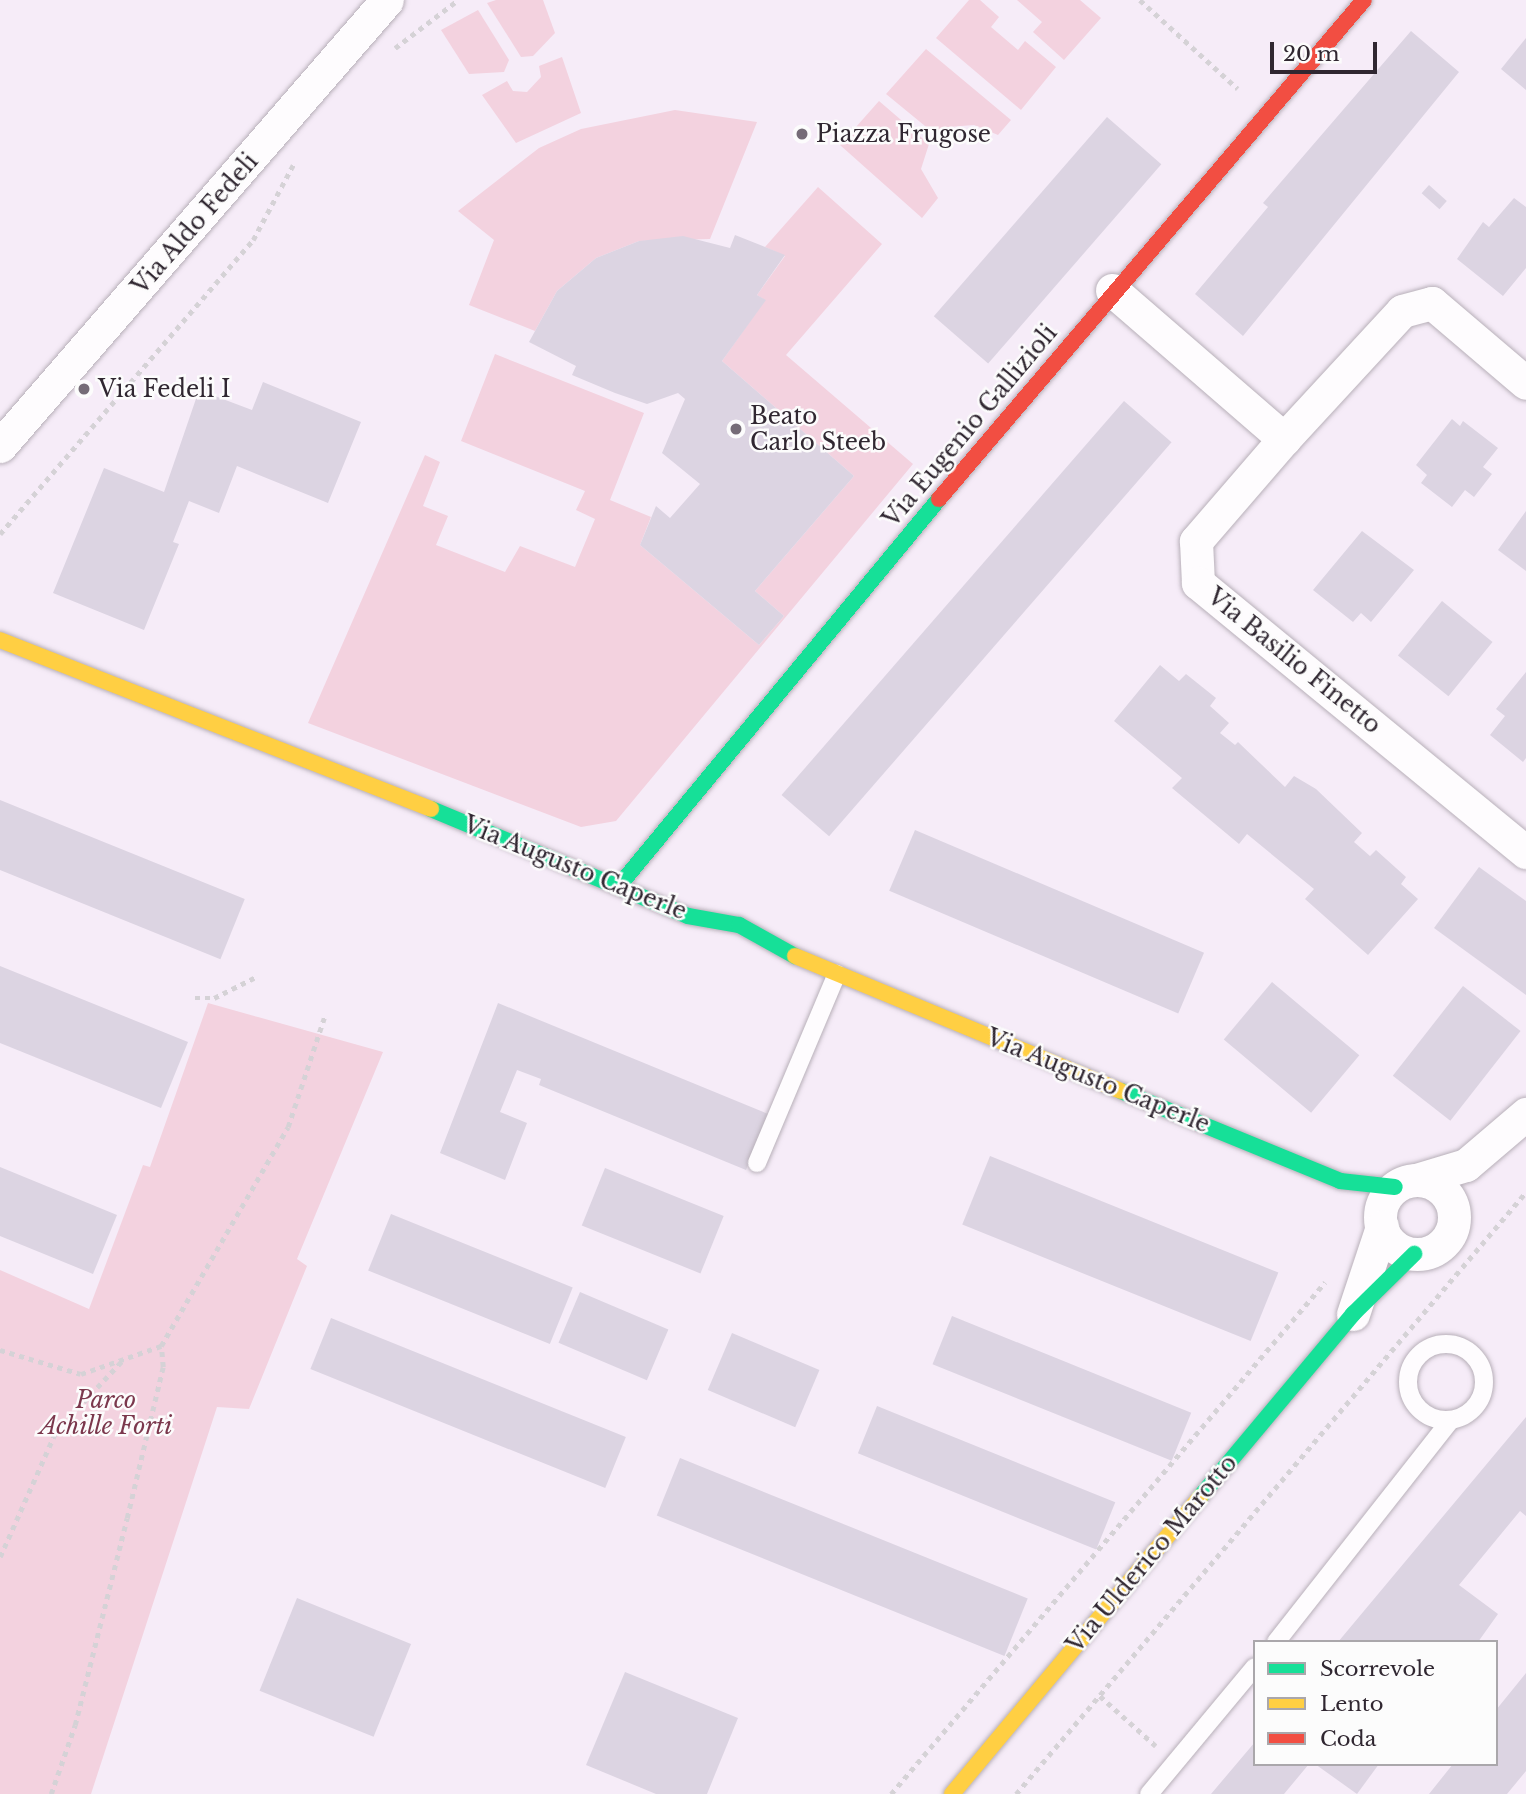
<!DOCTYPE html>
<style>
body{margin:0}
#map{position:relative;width:1526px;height:1794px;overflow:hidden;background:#f6ecf8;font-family:"Libre Baskerville",serif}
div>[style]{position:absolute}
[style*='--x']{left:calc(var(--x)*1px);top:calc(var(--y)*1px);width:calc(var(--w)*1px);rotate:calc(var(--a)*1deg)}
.green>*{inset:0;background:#f3d2df}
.building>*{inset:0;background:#dcd4e2;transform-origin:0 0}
.path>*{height:4.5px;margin-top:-2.25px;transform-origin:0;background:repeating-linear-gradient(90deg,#d5d2d6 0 5px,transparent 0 10px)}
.roads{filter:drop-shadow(0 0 2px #b8b0b9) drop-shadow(0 0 2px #b8b0b9)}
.lane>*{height:18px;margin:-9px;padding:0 9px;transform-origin:9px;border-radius:9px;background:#fefcfe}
.lane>.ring{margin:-9px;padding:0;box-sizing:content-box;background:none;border:18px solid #fefcfe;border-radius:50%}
.street>*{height:33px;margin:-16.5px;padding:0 16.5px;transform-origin:16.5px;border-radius:16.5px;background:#fefcfe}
.street>.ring{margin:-16.5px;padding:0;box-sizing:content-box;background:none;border:33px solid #fefcfe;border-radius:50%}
.fast>*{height:16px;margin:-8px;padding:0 8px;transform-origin:8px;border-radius:8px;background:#16e098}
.slow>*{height:16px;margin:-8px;padding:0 8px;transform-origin:8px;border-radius:8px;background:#ffcf43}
.jam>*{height:16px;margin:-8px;padding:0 8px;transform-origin:8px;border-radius:8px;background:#f24e42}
.dots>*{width:19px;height:19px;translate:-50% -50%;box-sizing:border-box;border:4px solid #fcfcfc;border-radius:50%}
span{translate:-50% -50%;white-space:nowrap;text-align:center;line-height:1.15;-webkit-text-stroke:5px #fcfcfc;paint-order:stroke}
.poi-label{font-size:23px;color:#302731}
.left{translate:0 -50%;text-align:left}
.street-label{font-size:23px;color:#302731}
.park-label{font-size:23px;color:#7b384d;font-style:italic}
.legend{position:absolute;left:1253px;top:1640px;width:245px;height:126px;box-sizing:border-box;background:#fcfcfc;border:2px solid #aaa7ab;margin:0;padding:9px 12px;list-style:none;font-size:21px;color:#302731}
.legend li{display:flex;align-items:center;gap:14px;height:35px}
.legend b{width:35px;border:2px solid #aaa7ab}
.scale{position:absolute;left:1270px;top:42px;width:107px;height:32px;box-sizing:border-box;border:4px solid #302731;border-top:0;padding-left:9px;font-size:21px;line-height:24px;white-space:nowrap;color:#302731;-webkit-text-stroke:5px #fcfcfc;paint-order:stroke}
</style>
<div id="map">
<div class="green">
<i style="clip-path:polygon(496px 0,543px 0,555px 33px,533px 56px,521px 57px,487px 3px)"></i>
<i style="clip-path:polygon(969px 0,980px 0,999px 17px,991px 27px,1018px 50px,1025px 41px,1056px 67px,1021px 110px,936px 38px)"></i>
<i style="clip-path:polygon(1017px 0,1080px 0,1101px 18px,1064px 60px,1033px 32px,1042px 22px)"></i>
<i style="clip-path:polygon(478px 10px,509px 60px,504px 72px,469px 74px,441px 30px)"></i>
<i style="clip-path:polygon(926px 49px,1011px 120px,998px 135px,974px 125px,948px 127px,936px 135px,886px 94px)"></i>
<i style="clip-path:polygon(562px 57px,581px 113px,516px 143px,482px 95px,507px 81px,513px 91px,527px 92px,541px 77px,539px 66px)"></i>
<i style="clip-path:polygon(879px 101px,929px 144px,921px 169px,938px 198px,922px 218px,840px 145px)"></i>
<i style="clip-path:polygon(675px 110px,757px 122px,710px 239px,639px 241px,596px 258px,557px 291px,535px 331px,469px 305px,494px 240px,458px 211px,539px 148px,581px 129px)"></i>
<i style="clip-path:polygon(818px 187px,882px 244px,786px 355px,913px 464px,616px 821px,581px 827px,308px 723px,425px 455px,440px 462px,423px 506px,448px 516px,436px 545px,505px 572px,520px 546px,575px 567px,595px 519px,576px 510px,585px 491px,461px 441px,495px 354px,644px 413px,610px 500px,651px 517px,640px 545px,759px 645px,784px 616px,755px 591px,854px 476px,722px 361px,765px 300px,757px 295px,785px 256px,765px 247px)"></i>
<i style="clip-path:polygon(208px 1003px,383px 1052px,297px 1259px,307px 1266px,249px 1409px,217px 1407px,91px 1794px,0 1794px,0 1270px,89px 1309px,143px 1165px,150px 1167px)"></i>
</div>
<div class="building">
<i style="clip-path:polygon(1411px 31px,1459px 72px,1243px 336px,1195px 294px,1268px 207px,1263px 203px)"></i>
<i style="clip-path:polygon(1526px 38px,1526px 90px,1501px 69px)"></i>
<i style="left:1107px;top:117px;width:72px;height:264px;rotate:41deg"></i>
<i style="left:1429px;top:185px;width:24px;height:11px;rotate:42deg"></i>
<i style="clip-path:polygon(1514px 198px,1526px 207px,1526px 268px,1503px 296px,1457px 259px,1483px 222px,1489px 227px)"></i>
<i style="clip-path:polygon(735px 235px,785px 255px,757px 295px,766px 300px,722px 361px,854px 476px,755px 591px,784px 616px,759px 645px,640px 545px,656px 506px,670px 518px,700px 484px,662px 453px,685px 399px,678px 393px,647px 404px,615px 393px,572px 375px,576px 366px,529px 342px,557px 291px,596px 258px,639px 241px,683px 236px,730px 248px)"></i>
<i style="clip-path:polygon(263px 382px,361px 422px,328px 503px,237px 466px,219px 513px,189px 501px,173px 542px,179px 544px,144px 630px,53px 593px,104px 468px,164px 492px,199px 390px,252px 410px)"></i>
<i style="left:1124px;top:401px;width:63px;height:522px;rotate:41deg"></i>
<i style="clip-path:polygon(1452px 419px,1460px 426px,1463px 421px,1498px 448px,1483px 467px,1492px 474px,1474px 497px,1465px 490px,1452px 507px,1421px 483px,1427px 475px,1416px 465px)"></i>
<i style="clip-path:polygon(1526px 511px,1526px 571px,1498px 550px)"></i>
<i style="clip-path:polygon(1362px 531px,1414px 570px,1371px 622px,1361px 613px,1353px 622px,1313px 590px)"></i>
<i style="left:1442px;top:601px;width:65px;height:70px;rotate:39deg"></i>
<i style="clip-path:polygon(1160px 665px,1179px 681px,1186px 674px,1216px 698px,1210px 706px,1229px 723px,1220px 733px,1235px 745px,1238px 742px,1285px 787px,1294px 776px,1316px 789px,1362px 833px,1354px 842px,1370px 856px,1376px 850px,1406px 877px,1401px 884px,1418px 899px,1368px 955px,1305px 899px,1314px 889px,1247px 834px,1239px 844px,1172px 788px,1182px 778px,1114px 721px)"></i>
<i style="clip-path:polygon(1526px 672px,1526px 758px,1523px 762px,1490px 735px,1505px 716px,1496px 709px)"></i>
<i style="left:0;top:800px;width:264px;height:65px;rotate:22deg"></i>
<i style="left:915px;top:830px;width:314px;height:66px;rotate:23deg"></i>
<i style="clip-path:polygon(1479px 867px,1526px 901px,1526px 995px,1434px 928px)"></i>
<i style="clip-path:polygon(0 966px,188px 1042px,161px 1108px,0 1043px)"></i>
<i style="left:1272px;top:982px;width:114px;height:75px;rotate:40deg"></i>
<i style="left:1463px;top:986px;width:73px;height:114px;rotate:38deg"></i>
<i style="clip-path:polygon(498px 1003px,768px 1114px,746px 1170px,539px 1085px,541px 1079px,517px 1070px,500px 1112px,527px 1123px,505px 1180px,440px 1153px)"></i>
<i style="left:990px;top:1156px;width:311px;height:74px;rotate:22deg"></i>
<i style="clip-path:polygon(0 1167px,117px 1215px,93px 1274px,0 1236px)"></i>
<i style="left:605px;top:1168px;width:128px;height:62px;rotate:22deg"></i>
<i style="left:391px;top:1214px;width:196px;height:61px;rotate:22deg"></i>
<i style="left:580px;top:1292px;width:96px;height:55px;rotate:23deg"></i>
<i style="left:952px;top:1316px;width:258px;height:52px;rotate:22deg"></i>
<i style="left:331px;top:1318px;width:318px;height:55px;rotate:22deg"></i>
<i style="left:732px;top:1333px;width:95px;height:62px;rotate:23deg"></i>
<i style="left:877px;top:1406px;width:257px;height:51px;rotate:22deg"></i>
<i style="clip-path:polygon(1526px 1417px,1526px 1516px,1520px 1511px,1459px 1585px,1498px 1614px,1478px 1642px,1338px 1642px)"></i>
<i style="left:680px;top:1458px;width:375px;height:62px;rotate:22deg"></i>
<i style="left:297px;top:1598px;width:123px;height:100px;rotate:22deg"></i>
<i style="clip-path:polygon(625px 1672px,738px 1718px,707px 1794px,656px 1794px,586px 1765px)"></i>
<i style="clip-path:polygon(1526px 1673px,1526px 1771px,1507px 1794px,1429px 1794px,1453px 1764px,1496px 1764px,1496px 1710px)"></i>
<i style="clip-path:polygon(1255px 1742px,1255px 1764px,1309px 1764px,1284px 1794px,1211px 1794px)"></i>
<i style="clip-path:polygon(1315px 1764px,1379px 1764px,1357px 1794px)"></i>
</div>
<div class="path">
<i style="--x:1140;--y:0;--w:132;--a:42.2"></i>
<i style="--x:395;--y:48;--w:79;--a:-37.3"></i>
<i style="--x:0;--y:534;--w:388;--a:-49.3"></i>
<i style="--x:253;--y:240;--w:85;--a:-61.9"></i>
<i style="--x:195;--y:998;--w:19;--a:0"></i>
<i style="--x:214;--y:998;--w:45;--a:-26.6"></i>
<i style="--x:0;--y:1350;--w:84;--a:16.5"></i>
<i style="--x:81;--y:1374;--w:85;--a:-19.3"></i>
<i style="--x:161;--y:1346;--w:253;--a:-59.9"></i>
<i style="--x:288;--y:1127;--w:118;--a:-71.7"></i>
<i style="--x:0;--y:1557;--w:138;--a:-66"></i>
<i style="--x:56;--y:1431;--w:96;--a:-46.7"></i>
<i style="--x:1100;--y:1696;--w:75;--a:41.8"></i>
<i style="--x:51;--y:1794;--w:73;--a:-70.8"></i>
<i style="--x:75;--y:1725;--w:213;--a:-75.9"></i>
<i style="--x:127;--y:1518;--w:155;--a:-76.6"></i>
<i style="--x:163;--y:1367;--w:21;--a:-95"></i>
<i style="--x:891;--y:1794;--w:671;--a:-49.71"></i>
<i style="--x:1016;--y:1794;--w:789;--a:-49.73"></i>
</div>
<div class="roads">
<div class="lane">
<i style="--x:757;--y:1163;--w:205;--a:-67.1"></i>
<i class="ring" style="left:1408px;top:1344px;width:58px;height:58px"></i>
<i style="--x:1276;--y:1642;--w:281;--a:-51.8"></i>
<i style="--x:1149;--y:1794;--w:165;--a:-50.2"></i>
</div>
<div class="street">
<i style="--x:1112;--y:290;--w:228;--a:40.9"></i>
<i style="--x:1284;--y:439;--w:174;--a:-47.3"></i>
<i style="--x:1402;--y:311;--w:31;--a:-15"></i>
<i style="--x:1432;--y:303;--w:123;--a:40.4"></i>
<i style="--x:1284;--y:439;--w:135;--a:130.8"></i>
<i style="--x:1196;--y:541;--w:42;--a:87.3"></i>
<i style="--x:1198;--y:583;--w:424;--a:39.4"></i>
<i style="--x:0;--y:446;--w:590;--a:-49.05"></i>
<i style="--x:1416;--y:1180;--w:52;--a:-16.7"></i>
<i style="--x:1466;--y:1165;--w:79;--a:-40.4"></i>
<i class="ring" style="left:1380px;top:1180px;width:41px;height:41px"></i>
<i style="--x:1353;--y:1314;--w:92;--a:-71.6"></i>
</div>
<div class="fast">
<i style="--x:431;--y:809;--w:278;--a:22.6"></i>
<i style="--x:688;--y:916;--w:52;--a:10"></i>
<i style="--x:739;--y:925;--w:64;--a:29"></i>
<i style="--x:618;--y:887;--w:504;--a:-50.4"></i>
<i style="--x:1121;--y:1091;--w:237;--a:22.3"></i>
<i style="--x:1340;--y:1181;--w:55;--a:6.2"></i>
<i style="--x:1200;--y:1497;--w:239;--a:-50.1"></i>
<i style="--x:1353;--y:1314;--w:86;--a:-44.5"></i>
</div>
<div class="slow">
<i style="--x:0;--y:640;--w:463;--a:21.4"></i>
<i style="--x:795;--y:956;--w:353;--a:22.5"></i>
<i style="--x:952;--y:1794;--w:387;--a:-50.1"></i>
</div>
<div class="jam">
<i style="--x:939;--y:499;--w:655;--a:-49.58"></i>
</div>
</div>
<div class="dots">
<i style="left:802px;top:134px;background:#756c77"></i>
<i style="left:84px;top:389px;background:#756c77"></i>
<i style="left:736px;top:429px;background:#756c77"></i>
</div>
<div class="poi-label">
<span class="left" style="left:816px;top:134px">Piazza Frugose</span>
<span class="left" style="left:98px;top:389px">Via Fedeli I</span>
<span class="left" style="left:750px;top:429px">Beato<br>Carlo Steeb</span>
</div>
<div class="street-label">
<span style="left:195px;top:224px;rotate:-49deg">Via Aldo Fedeli</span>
<span style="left:970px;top:426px;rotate:-50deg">Via Eugenio Gallizioli</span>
<span style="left:1294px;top:661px;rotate:39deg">Via Basilio Finetto</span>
<span style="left:575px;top:868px;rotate:22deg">Via Augusto Caperle</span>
<span style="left:1098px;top:1081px;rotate:22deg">Via Augusto Caperle</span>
<span style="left:1152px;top:1554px;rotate:-50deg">Via Ulderico Marotto</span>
</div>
<div class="park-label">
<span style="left:106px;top:1413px">Parco<br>Achille Forti</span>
</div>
<ul class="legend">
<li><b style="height:9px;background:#16e098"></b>Scorrevole</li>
<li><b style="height:9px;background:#ffcf43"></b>Lento</li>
<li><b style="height:9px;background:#f24e42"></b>Coda</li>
</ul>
<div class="scale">20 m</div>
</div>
